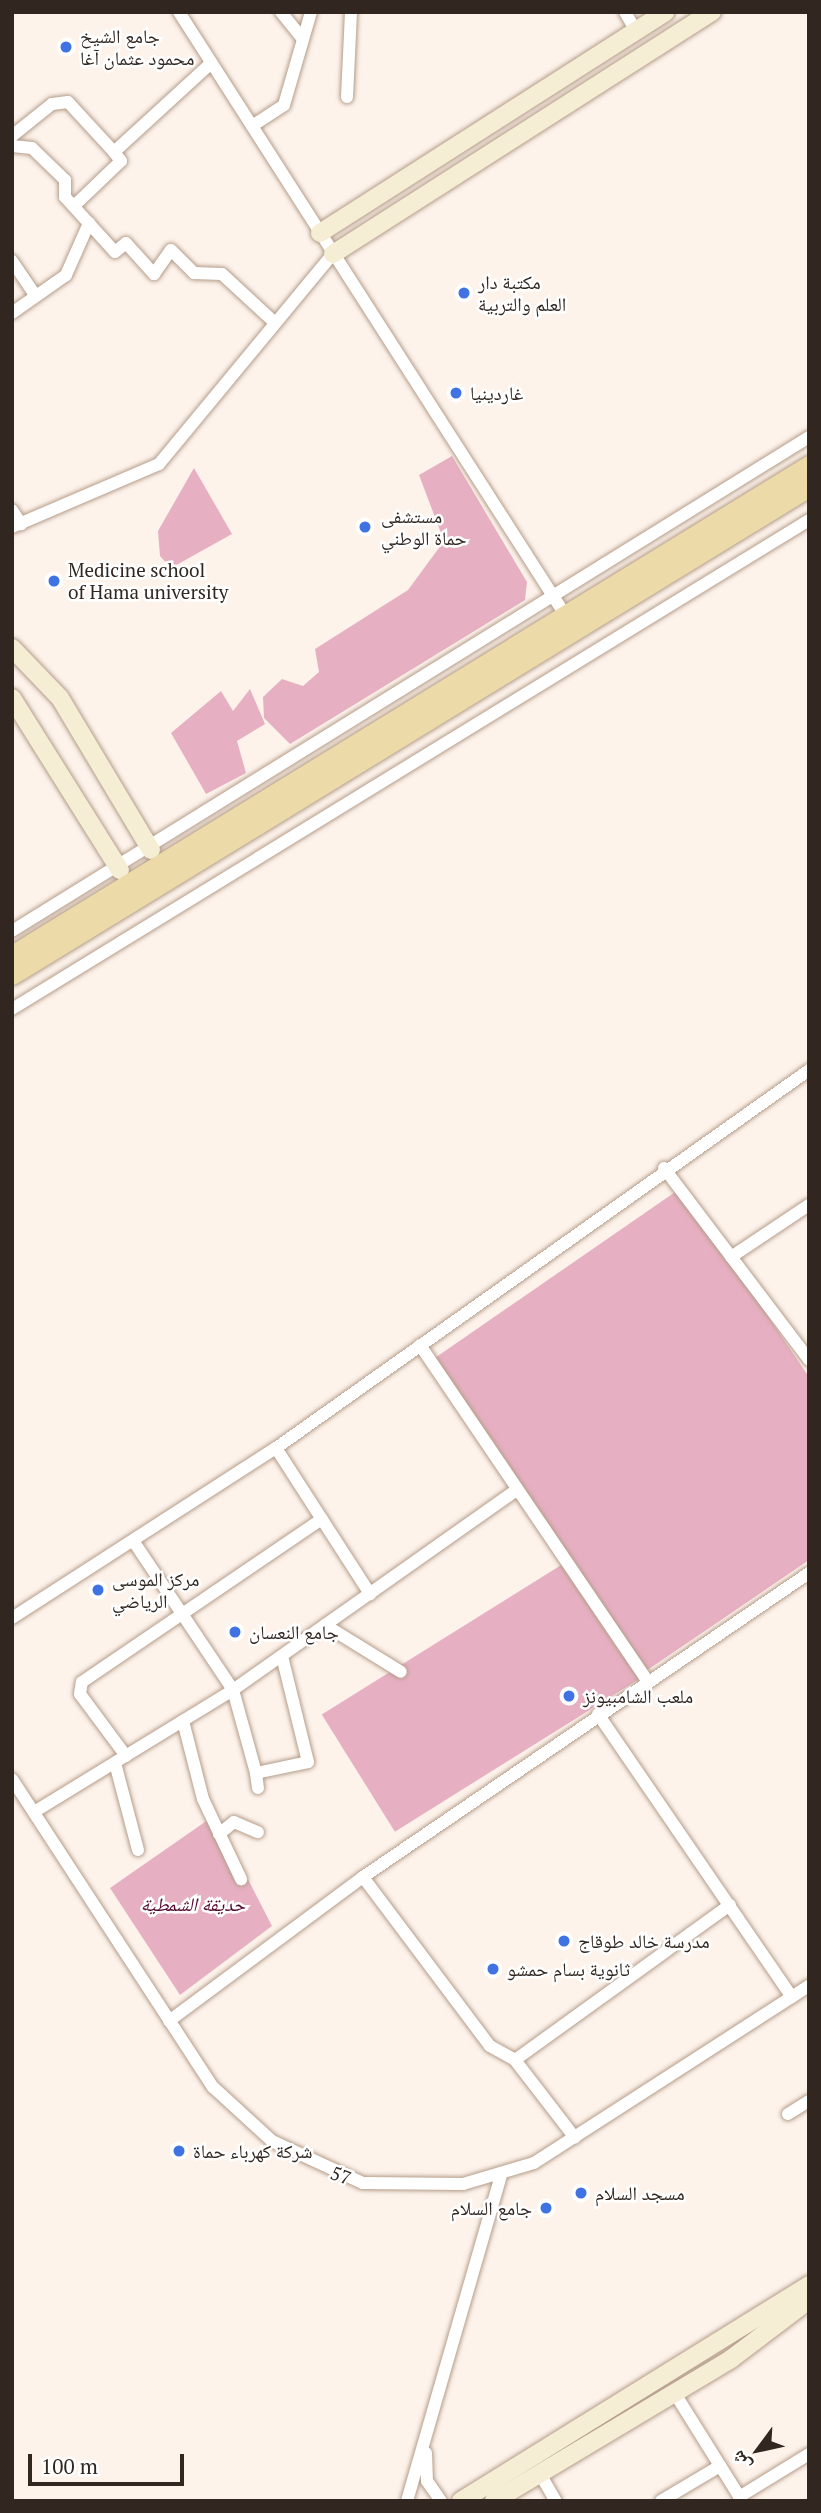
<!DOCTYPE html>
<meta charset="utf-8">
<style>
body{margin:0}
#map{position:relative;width:821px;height:2513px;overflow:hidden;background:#fdf3eb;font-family:"PT Serif","Noto Naskh Arabic",serif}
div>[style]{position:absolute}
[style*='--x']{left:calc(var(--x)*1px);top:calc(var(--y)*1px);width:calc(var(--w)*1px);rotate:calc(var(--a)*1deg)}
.green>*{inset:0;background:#e7b0c2;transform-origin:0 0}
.roads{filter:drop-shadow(0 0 2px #b59d8a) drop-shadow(0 0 2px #b59d8a)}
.minor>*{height:12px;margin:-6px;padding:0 6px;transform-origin:6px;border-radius:6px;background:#fff}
.secondary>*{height:18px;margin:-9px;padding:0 9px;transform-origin:9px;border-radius:9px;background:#f5edd4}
.primary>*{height:19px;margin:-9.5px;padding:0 9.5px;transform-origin:9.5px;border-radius:9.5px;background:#ecdba9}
.dots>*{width:19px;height:19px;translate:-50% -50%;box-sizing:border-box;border:4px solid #fff;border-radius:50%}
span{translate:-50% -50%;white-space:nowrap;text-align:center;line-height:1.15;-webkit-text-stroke:5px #fff;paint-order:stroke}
.poi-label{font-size:19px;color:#312720}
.left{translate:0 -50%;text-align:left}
.right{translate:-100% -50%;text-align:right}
.park-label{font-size:19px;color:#50062b;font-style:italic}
.street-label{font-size:19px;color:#312720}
.frame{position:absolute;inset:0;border:14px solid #312720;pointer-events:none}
.north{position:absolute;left:723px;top:2415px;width:70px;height:70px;-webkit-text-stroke:5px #fff;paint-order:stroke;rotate:237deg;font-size:19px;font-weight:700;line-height:28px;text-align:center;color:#312720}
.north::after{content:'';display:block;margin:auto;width:24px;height:32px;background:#312720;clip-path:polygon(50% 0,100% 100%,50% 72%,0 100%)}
.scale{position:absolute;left:28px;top:2454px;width:156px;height:32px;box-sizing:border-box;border:4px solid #312720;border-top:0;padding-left:9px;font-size:21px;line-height:24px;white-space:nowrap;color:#312720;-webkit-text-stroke:5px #fff;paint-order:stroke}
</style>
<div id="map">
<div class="green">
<i style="clip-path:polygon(452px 456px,527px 582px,525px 600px,290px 744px,264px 718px,263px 697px,282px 679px,303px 686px,319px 672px,315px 649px,408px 590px,444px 541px,419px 475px)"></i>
<i style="clip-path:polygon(194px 468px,232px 534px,171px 568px,160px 556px,158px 531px)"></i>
<i style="clip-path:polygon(250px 689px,265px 724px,237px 741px,246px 773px,206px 794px,171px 733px,221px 691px,233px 711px)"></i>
<i style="clip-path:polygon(681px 1188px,809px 1377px,809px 1560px,646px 1671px,432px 1360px)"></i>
<i style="left:566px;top:1562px;width:138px;height:288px;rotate:58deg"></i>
<i style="clip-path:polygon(215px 1815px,272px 1926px,180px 1995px,110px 1888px)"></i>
</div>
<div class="roads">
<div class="minor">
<i style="--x:179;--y:12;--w:714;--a:57.36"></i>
<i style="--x:281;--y:12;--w:33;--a:51"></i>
<i style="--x:625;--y:12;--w:22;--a:60"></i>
<i style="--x:347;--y:97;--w:85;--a:-87.3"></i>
<i style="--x:252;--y:126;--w:38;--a:-33"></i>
<i style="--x:284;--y:105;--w:97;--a:-73.8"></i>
<i style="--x:12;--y:136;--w:51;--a:-38.7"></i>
<i style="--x:52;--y:104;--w:16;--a:-7"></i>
<i style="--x:68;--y:102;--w:68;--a:47.4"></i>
<i style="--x:12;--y:146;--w:20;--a:6"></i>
<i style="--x:32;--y:148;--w:46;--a:44.1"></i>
<i style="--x:65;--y:180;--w:17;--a:90"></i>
<i style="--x:65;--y:197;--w:74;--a:47.7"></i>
<i style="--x:115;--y:252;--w:14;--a:-39"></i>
<i style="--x:126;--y:243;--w:42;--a:47.9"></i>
<i style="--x:154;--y:274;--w:29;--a:-55"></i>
<i style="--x:171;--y:250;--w:33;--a:45"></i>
<i style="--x:194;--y:273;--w:28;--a:2"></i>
<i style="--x:222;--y:274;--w:71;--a:42.7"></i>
<i style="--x:74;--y:206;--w:65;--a:-43.8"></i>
<i style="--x:121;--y:161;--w:11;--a:-128"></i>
<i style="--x:114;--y:152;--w:132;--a:-42.5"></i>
<i style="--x:12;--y:261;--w:41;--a:55.9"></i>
<i style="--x:12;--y:313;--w:66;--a:-35.1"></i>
<i style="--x:66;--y:275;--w:57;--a:-66.1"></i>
<i style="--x:12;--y:510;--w:17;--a:57"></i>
<i style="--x:12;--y:527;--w:160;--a:-23.2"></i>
<i style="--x:159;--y:464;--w:273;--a:-50.4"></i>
<i style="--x:12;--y:931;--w:938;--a:-31.79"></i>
<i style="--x:12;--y:1009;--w:935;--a:-31.53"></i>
<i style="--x:664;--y:1168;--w:241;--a:52.9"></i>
<i style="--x:731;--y:1257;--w:94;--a:-33.7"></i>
<i style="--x:420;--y:1345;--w:405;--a:55.9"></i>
<i style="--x:276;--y:1448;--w:174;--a:57.2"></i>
<i style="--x:134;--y:1542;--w:178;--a:56.2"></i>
<i style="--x:233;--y:1690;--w:86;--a:74.5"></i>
<i style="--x:12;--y:1618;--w:314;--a:-32.8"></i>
<i style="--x:276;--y:1448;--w:653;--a:-35.34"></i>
<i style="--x:325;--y:1625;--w:89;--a:31.7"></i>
<i style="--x:598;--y:1714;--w:343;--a:55.6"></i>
<i style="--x:183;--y:1721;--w:81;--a:75.6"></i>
<i style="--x:203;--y:1799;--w:89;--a:64.6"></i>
<i style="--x:126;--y:1756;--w:77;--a:-126.6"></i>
<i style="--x:80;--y:1694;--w:12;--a:-81"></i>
<i style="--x:82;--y:1682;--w:290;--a:-34.2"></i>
<i style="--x:115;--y:1763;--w:90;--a:75.2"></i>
<i style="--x:12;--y:1779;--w:368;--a:56.9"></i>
<i style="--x:213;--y:2087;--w:80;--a:42.5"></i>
<i style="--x:272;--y:2141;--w:100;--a:24.8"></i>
<i style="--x:363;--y:2183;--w:100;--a:0.6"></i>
<i style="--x:463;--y:2184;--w:74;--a:-16.5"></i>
<i style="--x:534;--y:2163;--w:327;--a:-32.8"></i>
<i style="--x:258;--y:1788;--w:15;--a:-98"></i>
<i style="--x:256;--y:1773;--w:53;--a:-11.9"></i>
<i style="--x:308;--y:1762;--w:109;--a:-103.8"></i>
<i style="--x:34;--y:1812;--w:233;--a:-31.5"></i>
<i style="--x:233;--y:1690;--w:347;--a:-35.2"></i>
<i style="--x:219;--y:1834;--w:19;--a:-39"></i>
<i style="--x:234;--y:1822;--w:26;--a:23"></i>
<i style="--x:363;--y:1877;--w:211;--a:53.1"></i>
<i style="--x:490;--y:2046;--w:29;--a:29"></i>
<i style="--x:515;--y:2060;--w:265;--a:-35.8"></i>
<i style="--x:169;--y:2021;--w:242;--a:-36.6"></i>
<i style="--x:363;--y:1877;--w:540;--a:-34.28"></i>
<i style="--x:515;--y:2060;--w:98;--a:52.4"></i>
<i style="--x:788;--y:2114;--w:25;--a:-32"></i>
<i style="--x:674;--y:2392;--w:128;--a:58"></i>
<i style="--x:426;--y:2453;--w:28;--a:88"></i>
<i style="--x:427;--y:2481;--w:24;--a:55"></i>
<i style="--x:539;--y:2472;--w:34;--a:60"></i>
<i style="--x:739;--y:2497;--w:82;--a:-31.6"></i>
<i style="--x:407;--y:2501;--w:338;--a:-73.9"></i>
<i style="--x:661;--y:2501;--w:69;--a:-30.7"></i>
</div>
<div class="secondary">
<i style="--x:320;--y:233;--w:410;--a:-32.6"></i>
<i style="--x:333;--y:254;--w:450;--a:-32.6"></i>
<i style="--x:12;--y:648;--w:69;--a:46.2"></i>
<i style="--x:60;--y:698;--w:177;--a:59.1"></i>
<i style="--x:12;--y:698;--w:203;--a:57.9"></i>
<i style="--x:461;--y:2501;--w:410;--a:-31.8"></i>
<i style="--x:494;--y:2501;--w:276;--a:-30.9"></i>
<i style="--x:731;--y:2359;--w:98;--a:-37.1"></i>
</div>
<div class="primary">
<i style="--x:12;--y:955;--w:936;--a:-31.58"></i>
<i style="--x:12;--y:975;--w:935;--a:-31.48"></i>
</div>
</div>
<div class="dots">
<i style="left:66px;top:47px;background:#3f72e3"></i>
<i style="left:464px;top:293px;background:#3f72e3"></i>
<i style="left:456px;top:393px;background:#3f72e3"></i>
<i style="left:365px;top:527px;background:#3f72e3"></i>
<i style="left:54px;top:581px;background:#3f72e3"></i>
<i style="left:98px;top:1590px;background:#3f72e3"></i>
<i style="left:235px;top:1632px;background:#3f72e3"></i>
<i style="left:569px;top:1696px;background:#3f72e3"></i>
<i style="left:564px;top:1941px;background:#3f72e3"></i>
<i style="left:493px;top:1969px;background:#3f72e3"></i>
<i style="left:179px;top:2151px;background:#3f72e3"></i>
<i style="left:581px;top:2193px;background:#3f72e3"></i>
<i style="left:546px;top:2208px;background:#3f72e3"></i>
</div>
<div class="poi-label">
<span class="left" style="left:80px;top:47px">جامع الشيخ<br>محمود عثمان آغا</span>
<span class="left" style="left:478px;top:293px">مكتبة دار<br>العلم والتربية</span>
<span class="left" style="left:470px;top:393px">غاردينيا</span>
<span class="left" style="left:381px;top:527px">مستشفى<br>حماة الوطني</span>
<span class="left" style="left:68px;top:581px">Medicine school<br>of Hama university</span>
<span class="left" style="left:112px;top:1590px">مركز الموسى<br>الرياضي</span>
<span class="left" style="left:249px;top:1632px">جامع النعسان</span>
<span class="left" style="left:583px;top:1696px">ملعب الشامبيونز</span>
<span class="left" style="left:578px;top:1941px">مدرسة خالد طوقاج</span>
<span class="left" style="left:507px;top:1969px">ثانوية بسام حمشو</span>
<span class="left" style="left:193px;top:2151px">شركة كهرباء حماة</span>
<span class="left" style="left:595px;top:2193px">مسجد السلام</span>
<span class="right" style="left:532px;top:2208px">جامع السلام</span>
</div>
<div class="park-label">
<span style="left:193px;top:1904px">حديقة الشمطية</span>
</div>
<div class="street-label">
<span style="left:341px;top:2175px;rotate:20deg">57</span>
</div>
<div class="frame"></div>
<div class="north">ش</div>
<div class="scale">100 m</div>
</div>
